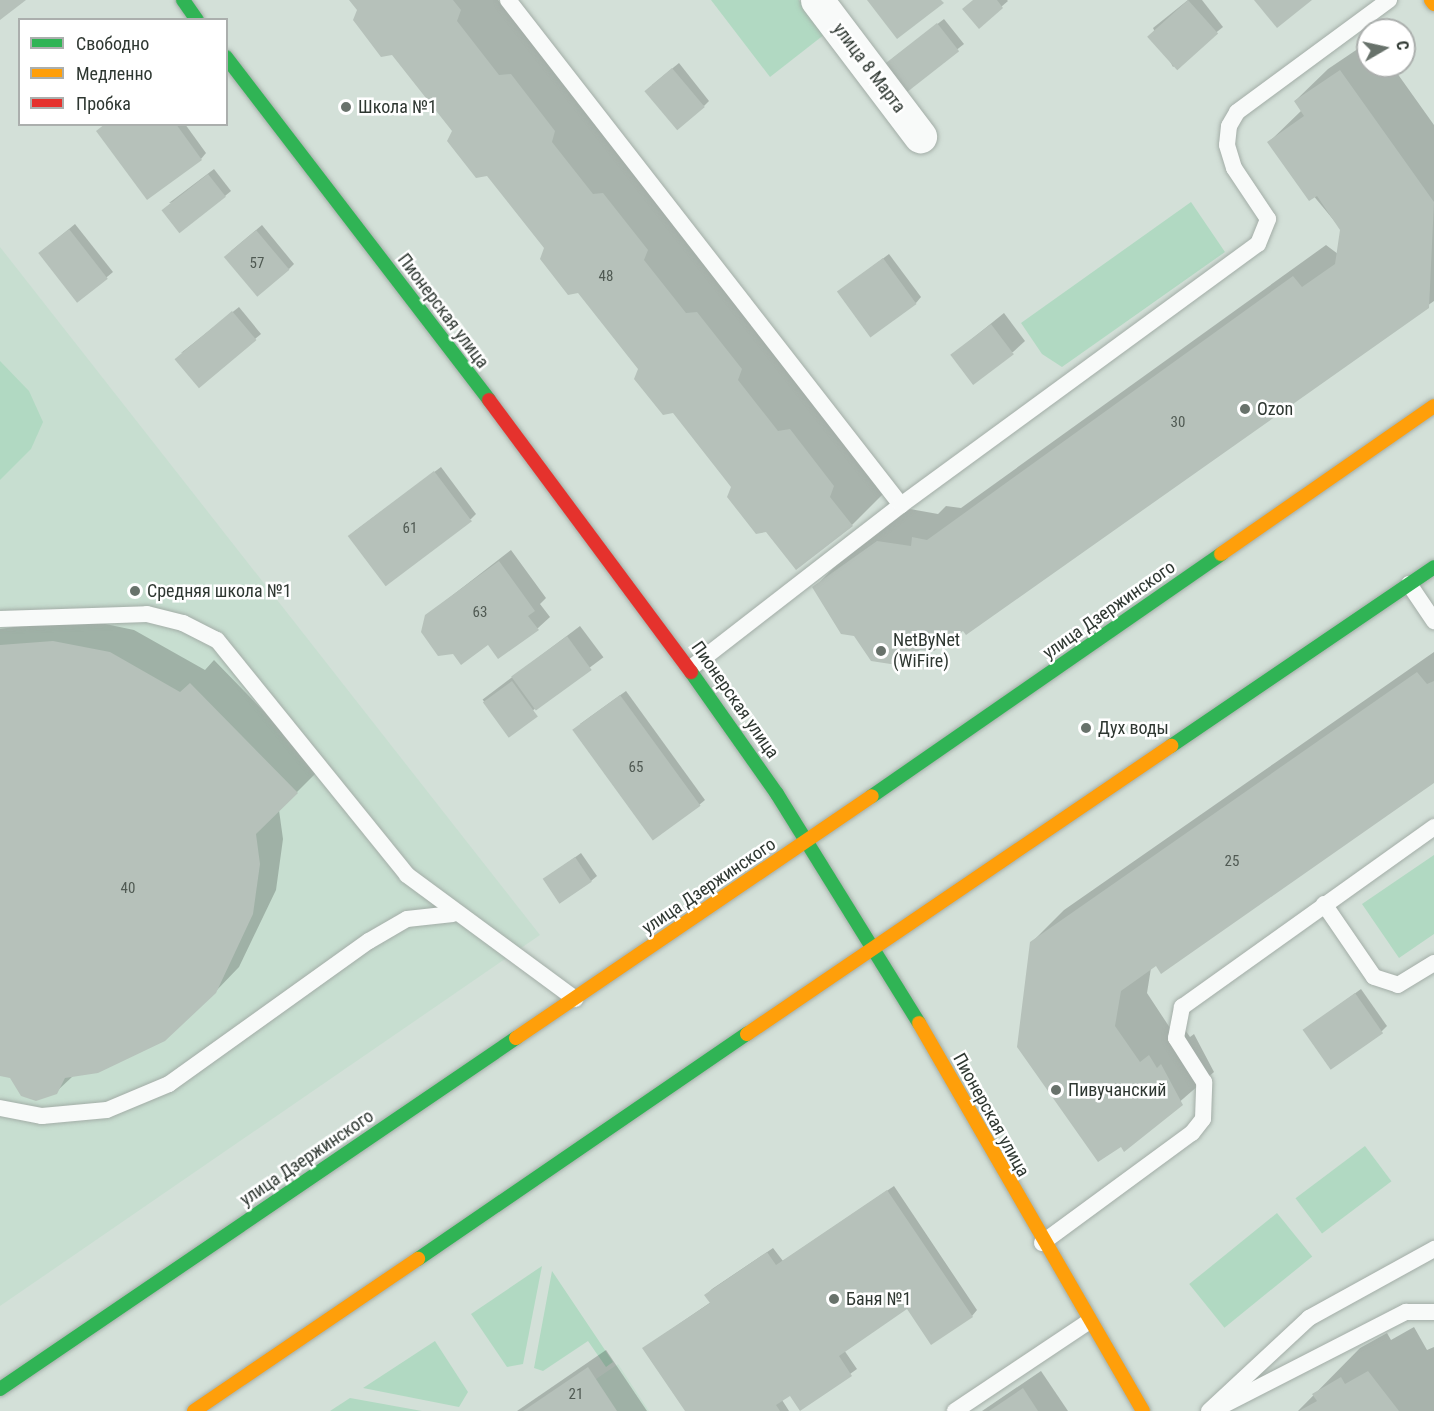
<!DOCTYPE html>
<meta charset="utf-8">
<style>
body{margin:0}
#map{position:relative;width:1434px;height:1411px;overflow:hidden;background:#d3e0d8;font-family:"Roboto Condensed",sans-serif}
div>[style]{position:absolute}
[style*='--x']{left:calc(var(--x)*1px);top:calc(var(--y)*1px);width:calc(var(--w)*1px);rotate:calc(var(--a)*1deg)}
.built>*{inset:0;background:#c7ded0}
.green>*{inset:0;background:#b1d9c2;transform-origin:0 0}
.shadow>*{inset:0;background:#0003;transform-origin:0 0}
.building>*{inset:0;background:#b6c1ba;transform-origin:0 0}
.roads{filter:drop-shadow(0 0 2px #a3ada7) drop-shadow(0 0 2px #a3ada7)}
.lane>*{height:16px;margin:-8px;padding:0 8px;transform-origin:8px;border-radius:8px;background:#f8faf9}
.street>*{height:33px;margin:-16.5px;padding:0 16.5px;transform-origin:16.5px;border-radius:16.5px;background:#f8faf9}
.fast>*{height:14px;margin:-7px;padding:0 7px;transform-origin:7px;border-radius:7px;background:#30b455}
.slow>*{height:14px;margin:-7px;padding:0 7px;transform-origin:7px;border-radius:7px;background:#ff9f0a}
.jam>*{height:14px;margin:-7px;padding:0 7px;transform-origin:7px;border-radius:7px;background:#e5322d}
.dots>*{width:16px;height:16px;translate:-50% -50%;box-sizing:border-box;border:3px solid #fff;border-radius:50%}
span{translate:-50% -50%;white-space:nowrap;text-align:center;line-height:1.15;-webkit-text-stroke:5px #fff;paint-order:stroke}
.number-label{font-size:15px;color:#505a53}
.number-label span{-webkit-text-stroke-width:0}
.street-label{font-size:18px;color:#2e3731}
.poi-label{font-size:18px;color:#2e3731}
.left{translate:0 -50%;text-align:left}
.legend{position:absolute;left:18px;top:18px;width:210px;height:108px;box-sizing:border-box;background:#fff;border:2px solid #abafad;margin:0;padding:8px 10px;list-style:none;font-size:18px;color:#2e3731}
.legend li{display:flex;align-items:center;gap:12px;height:30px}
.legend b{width:30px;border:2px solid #abafad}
.north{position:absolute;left:1356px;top:18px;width:60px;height:60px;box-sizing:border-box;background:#fff;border:2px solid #abafad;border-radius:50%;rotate:81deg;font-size:16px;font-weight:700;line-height:24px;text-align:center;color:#2e3731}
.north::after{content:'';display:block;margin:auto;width:21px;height:27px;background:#68726b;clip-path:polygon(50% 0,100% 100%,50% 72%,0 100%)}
</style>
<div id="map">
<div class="built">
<i style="clip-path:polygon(0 247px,540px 935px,0 1306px)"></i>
<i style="clip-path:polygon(618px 1364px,649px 1411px,523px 1411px,596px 1379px)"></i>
</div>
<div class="green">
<i style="clip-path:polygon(711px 0,799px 0,825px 34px,770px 77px)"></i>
<i style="clip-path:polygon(1191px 202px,1225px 252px,1062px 367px,1042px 354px,1021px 323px)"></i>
<i style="clip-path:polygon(0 361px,29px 391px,43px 422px,31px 449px,0 480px)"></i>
<i style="clip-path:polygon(1434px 855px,1434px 934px,1399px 958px,1362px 904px)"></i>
<i style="left:1365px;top:1146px;width:44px;height:87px;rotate:53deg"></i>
<i style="left:1277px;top:1213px;width:56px;height:113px;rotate:51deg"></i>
<i style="clip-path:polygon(542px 1266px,523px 1364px,507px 1367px,471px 1314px)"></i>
<i style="clip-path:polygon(552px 1271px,613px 1362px,606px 1367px,588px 1341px,543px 1371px,534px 1368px)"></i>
<i style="clip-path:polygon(435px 1341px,468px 1392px,459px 1407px,363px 1388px)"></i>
<i style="clip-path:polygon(350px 1398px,422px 1411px,330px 1411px)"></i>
</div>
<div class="shadow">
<i style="clip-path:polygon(351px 0,498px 0,884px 493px,852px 525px,733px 487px)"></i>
<i style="clip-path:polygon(974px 0,1007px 0,1008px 1px,979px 26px)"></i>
<i style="clip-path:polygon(1188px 0,1202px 0,1223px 27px,1173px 67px,1153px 28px)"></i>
<i style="clip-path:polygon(944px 19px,964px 44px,907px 89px,893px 58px)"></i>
<i style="clip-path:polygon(1368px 42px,1368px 66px,1392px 66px,1434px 125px,1434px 301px,964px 629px,855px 634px,814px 588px,846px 555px,910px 509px,938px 514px,946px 506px,961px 508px,1326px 245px,1338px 254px,1341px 229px,1269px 142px,1302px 110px,1295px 101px,1328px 69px)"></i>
<i style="clip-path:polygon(679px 63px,709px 101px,704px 106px,652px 85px)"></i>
<i style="clip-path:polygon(105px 124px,185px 124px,206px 153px,201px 159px)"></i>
<i style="clip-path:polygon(214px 169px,231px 191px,225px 196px,169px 203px)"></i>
<i style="clip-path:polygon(75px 224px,113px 272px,78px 301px,46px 248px)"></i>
<i style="clip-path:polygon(262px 225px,294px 264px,289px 269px,231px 251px)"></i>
<i style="clip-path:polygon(889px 254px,921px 297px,916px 303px,845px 287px)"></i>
<i style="clip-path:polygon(239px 307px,261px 334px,255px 339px,181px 353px)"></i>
<i style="clip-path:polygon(1004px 313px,1025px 341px,1013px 352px,952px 355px)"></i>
<i style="clip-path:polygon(441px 467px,476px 514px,471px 519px,355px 531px)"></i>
<i style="clip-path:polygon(511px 550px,546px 598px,540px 604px,550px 617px,538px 628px,439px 654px,423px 632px,427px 615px)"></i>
<i style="clip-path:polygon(77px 618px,134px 630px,205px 670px,214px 660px,320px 769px,279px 810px,283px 839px,276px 890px,239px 967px,215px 992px,73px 1076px,56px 1092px,0 1074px,0 629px)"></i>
<i style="left:580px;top:626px;width:39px;height:122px;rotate:53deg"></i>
<i style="clip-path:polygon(1434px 652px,1434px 781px,1151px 968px,1147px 993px,1172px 1031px,1181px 1024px,1190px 1037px,1194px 1034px,1214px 1072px,1124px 1150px,1032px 942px,1064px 910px)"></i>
<i style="clip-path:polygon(626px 691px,705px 800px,699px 805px,580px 724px)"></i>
<i style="clip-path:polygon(581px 853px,597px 876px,591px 881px,545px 879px)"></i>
<i style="clip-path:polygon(1361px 989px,1387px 1026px,1382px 1031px,1305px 1030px)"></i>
<i style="clip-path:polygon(894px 1186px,977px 1310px,972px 1316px,907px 1307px,844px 1350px,857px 1369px,801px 1409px,791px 1394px,782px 1400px,789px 1411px,687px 1411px,644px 1348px,711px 1302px,706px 1295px,712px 1289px,773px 1248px,783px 1261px)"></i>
<i style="clip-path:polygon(1414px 1327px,1427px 1350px,1434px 1347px,1434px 1411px,1298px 1411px,1360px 1348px,1387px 1333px,1391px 1340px)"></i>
<i style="clip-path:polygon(606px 1350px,647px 1411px,517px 1411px)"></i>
<i style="clip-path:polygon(1041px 1371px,1068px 1411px,982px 1411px)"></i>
</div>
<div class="building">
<i style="clip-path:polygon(0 0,26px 0,0 20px)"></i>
<i style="clip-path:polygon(349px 0,453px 0,461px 10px,457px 21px,499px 75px,511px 74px,555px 131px,552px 142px,593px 194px,603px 193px,648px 250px,644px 260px,686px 313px,697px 312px,742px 369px,738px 380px,778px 431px,790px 429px,834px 486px,830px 497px,853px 526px,796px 570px,766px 532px,756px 534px,727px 497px,731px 487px,673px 413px,663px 415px,634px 379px,638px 369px,578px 293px,568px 295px,540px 259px,544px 248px,487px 176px,476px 178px,447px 141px,452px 131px,392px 55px,381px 57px,353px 20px,357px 10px)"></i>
<i style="clip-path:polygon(867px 0,941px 0,944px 3px,897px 39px)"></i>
<i style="clip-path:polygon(973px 0,997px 0,1003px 8px,979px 29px,962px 9px)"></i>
<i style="left:1188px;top:0;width:45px;height:55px;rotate:48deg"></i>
<i style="clip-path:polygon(1254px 0,1312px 0,1277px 28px)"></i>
<i style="left:937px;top:23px;width:36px;height:66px;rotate:52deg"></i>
<i style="left:672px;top:68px;width:51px;height:36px;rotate:50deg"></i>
<i style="clip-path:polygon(1340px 70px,1434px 202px,1429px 308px,966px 635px,963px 631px,934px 651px,920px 650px,897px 665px,871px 661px,854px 636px,841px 634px,812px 587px,877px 541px,911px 546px,912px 537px,927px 540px,1293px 276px,1302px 287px,1335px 264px,1340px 230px,1317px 196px,1309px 201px,1267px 142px,1304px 116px,1294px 101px)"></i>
<i style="clip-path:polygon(105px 124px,176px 124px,202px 160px,147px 200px,96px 131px)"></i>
<i style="left:208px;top:174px;width:29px;height:59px;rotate:52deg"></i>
<i style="left:69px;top:229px;width:63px;height:39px;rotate:52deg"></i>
<i style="left:256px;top:230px;width:52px;height:42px;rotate:50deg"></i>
<i style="left:883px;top:258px;width:57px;height:57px;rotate:54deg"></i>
<i style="left:232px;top:311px;width:38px;height:75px;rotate:50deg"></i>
<i style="left:991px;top:324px;width:38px;height:51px;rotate:53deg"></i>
<i style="left:434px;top:471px;width:63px;height:108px;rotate:53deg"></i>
<i style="clip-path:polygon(499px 561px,535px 611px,528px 616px,539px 630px,498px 659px,488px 645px,461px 665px,453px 654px,438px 656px,421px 632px,425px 615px)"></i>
<i style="left:567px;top:636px;width:42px;height:69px;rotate:54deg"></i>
<i style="clip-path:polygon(53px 641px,110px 652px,180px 692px,190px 683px,298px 793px,256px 834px,260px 864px,253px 914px,216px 993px,165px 1041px,98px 1073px,65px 1078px,57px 1094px,36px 1101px,21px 1096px,10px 1078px,0 1076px,0 645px)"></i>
<i style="clip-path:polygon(1417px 672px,1427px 684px,1434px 681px,1434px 783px,1161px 974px,1156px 966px,1121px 991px,1115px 1026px,1140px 1062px,1149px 1055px,1157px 1068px,1161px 1064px,1183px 1105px,1124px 1152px,1121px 1147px,1098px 1162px,1017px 1047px,1030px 942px)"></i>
<i style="left:512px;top:681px;width:44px;height:36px;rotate:54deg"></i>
<i style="left:620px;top:695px;width:137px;height:59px;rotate:54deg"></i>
<i style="left:575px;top:857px;width:30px;height:39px;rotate:56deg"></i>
<i style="left:1355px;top:993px;width:49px;height:64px;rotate:55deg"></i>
<i style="clip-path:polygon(887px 1190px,973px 1317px,931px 1345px,907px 1309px,839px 1356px,852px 1376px,800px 1411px,790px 1396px,776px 1405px,780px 1411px,685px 1411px,642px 1348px,710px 1303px,704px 1295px,767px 1252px,776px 1265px)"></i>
<i style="clip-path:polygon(588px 1367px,617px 1411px,523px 1411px)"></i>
<i style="clip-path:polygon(1368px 1371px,1399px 1411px,1299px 1411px,1317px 1401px,1312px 1394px,1341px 1377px,1345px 1384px)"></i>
<i style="clip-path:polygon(1023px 1388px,1038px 1411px,989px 1411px)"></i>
</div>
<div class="roads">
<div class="lane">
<i style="--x:508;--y:0;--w:640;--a:52.11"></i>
<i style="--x:901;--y:505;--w:266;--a:142.2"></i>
<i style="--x:901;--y:505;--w:442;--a:-36.2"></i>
<i style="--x:1258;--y:244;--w:27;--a:-68"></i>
<i style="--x:1268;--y:219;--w:61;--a:-123.7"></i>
<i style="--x:1234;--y:168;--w:24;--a:-107"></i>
<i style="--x:1227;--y:145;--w:19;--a:-84"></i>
<i style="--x:1229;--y:126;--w:16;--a:-60"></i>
<i style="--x:1237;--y:112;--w:189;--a:-36.4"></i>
<i style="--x:1409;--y:584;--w:45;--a:56"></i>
<i style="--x:0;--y:619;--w:147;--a:-1.9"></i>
<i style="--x:147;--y:614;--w:37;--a:14"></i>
<i style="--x:183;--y:623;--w:38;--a:27"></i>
<i style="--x:217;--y:640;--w:302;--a:51"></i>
<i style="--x:407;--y:875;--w:209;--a:36.4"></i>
<i style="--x:1324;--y:904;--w:88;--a:55.6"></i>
<i style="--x:1374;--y:977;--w:25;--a:18"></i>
<i style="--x:1398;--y:985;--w:42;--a:-31.4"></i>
<i style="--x:0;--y:1108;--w:43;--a:10.8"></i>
<i style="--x:42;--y:1116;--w:65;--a:-5.3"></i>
<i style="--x:107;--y:1110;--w:67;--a:-22.8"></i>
<i style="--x:169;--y:1084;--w:246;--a:-35.6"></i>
<i style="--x:369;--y:941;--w:44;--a:-30.1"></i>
<i style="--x:407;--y:919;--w:46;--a:-6.2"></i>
<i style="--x:1042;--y:1243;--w:186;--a:-36.3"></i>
<i style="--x:1192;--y:1133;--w:18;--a:-52"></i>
<i style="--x:1203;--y:1119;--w:37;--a:-88"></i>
<i style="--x:1204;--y:1082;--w:52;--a:-122.5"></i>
<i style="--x:1176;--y:1038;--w:32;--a:-79"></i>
<i style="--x:1182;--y:1007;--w:310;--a:-35.5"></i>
<i style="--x:1222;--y:1406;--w:207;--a:-27.1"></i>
<i style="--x:1406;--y:1312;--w:28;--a:0"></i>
<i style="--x:955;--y:1411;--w:160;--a:-33.8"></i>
<i style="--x:1209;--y:1411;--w:137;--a:-42.9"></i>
<i style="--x:1309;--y:1318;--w:143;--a:-28.9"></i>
</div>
<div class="street">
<i style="--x:817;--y:0;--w:171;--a:52.9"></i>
</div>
<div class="fast">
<i style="--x:183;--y:0;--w:24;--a:55"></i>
<i style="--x:226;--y:57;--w:432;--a:52.5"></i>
<i style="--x:691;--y:672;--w:149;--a:54.8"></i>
<i style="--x:777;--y:794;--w:269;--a:58.2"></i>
<i style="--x:1171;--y:746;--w:318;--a:-34.2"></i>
<i style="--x:872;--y:796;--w:425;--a:-34.7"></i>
<i style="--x:418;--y:1259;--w:399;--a:-34.4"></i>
<i style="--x:0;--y:1389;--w:624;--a:-34.22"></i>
</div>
<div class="slow">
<i style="--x:1431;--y:0;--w:5;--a:53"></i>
<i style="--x:1221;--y:554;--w:259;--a:-34.8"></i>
<i style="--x:919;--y:1023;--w:448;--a:60"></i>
<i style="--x:747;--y:1034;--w:513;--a:-34.19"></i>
<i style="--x:516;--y:1038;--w:430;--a:-34.2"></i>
<i style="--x:194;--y:1411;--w:271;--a:-34.2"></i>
</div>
<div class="jam">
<i style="--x:489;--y:400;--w:339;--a:53.4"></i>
</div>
</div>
<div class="dots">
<i style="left:346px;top:107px;background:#68726b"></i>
<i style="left:1245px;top:409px;background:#68726b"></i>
<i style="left:135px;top:591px;background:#68726b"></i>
<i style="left:881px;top:651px;background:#68726b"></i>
<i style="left:1086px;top:728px;background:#68726b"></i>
<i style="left:1056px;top:1090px;background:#68726b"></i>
<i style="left:834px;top:1299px;background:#68726b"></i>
</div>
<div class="number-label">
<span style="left:257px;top:264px">57</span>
<span style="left:606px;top:277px">48</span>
<span style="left:1178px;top:423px">30</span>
<span style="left:410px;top:529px">61</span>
<span style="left:480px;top:613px">63</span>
<span style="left:636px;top:768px">65</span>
<span style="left:1232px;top:862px">25</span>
<span style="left:128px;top:889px">40</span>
<span style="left:576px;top:1395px">21</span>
</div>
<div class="street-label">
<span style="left:869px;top:68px;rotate:53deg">улица 8 Марта</span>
<span style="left:443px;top:311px;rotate:53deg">Пионерская улица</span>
<span style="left:1109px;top:610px;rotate:-35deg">улица Дзержинского</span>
<span style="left:735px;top:700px;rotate:55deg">Пионерская улица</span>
<span style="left:709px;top:886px;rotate:-34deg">улица Дзержинского</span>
<span style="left:991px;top:1115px;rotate:61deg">Пионерская улица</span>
<span style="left:307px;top:1158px;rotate:-34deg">улица Дзержинского</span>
</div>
<div class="poi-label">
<span class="left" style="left:358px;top:107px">Школа №1</span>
<span class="left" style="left:1257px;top:409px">Ozon</span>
<span class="left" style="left:147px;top:591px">Средняя школа №1</span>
<span class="left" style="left:893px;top:651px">NetByNet<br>(WiFire)</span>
<span class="left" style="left:1098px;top:728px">Дух воды</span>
<span class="left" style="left:1068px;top:1090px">Пивучанский</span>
<span class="left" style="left:846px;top:1299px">Баня №1</span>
</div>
<ul class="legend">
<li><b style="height:8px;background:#30b455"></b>Свободно</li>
<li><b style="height:8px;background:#ff9f0a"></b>Медленно</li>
<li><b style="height:8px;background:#e5322d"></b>Пробка</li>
</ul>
<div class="north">С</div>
</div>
